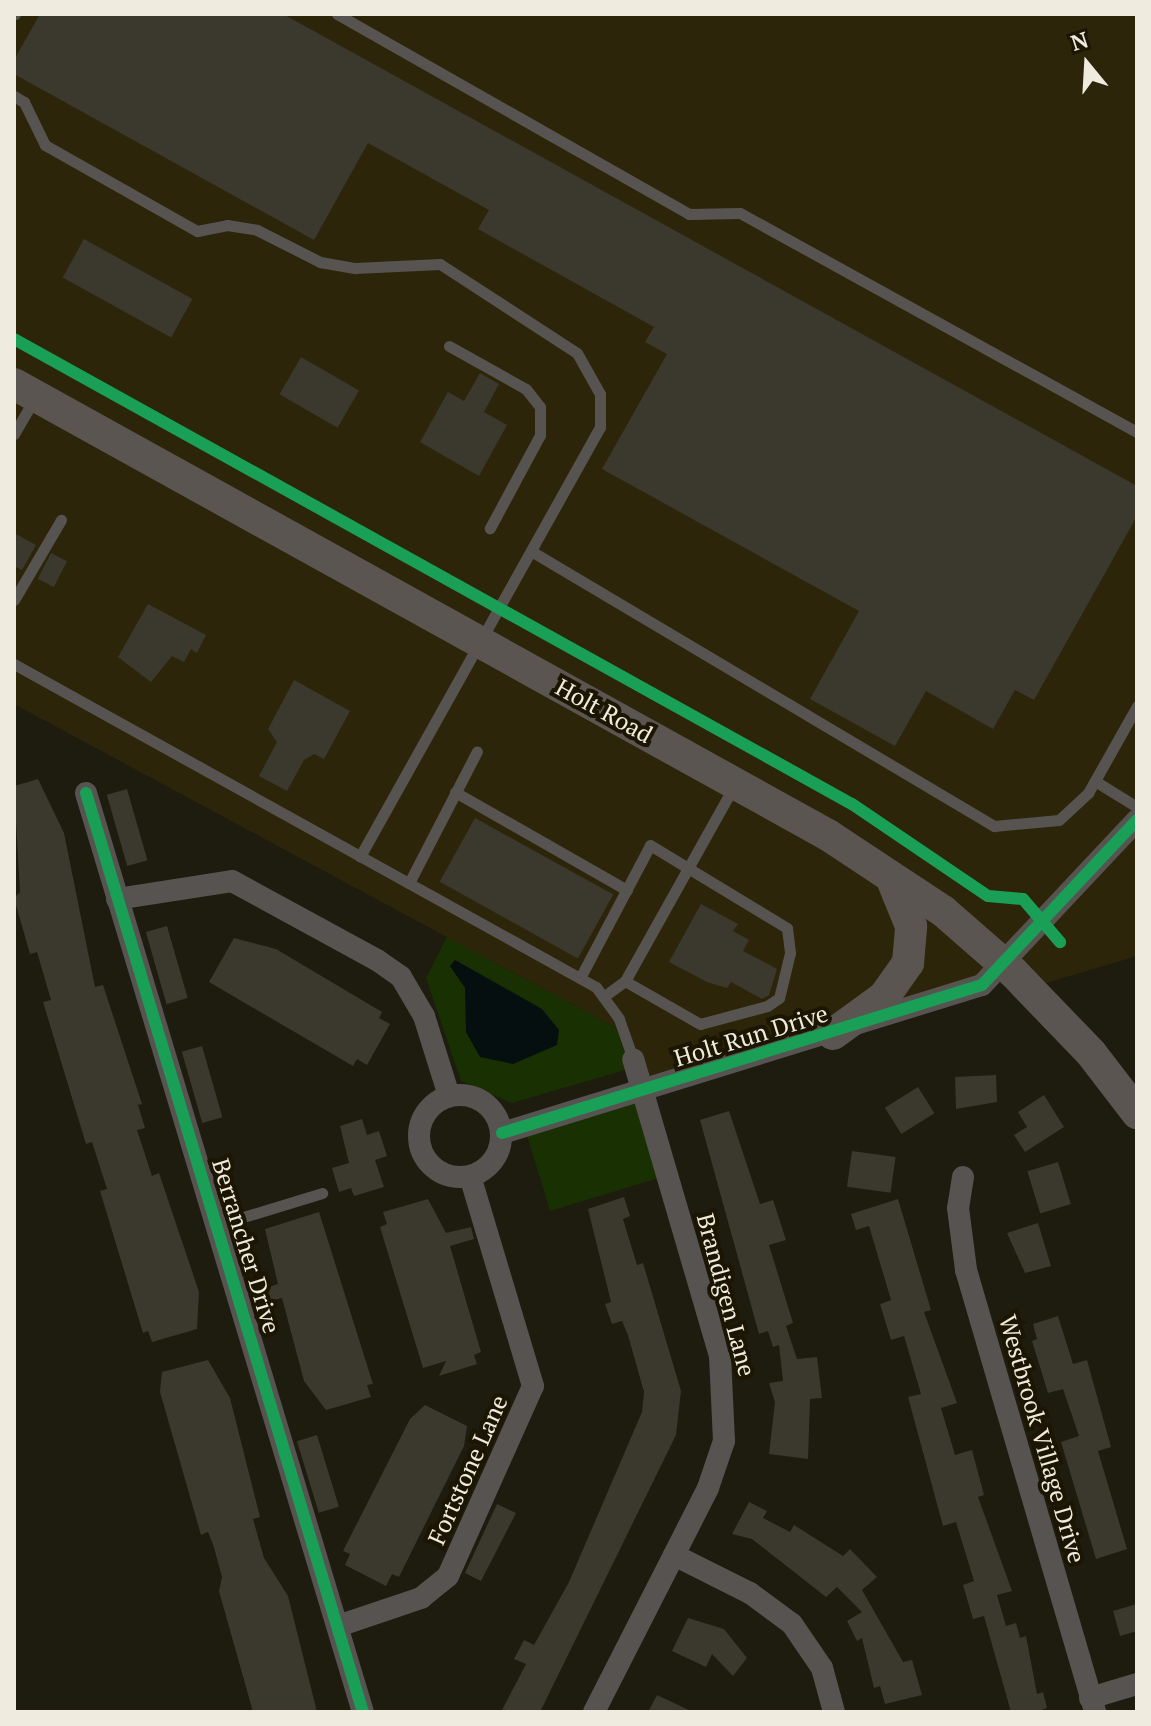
<!DOCTYPE html>
<style>
body{margin:0}
#map{position:relative;width:1151px;height:1726px;overflow:hidden;background:#1e1b0f;font-family:"PT Serif",serif}
div>[style]{position:absolute}
[style*='--x']{left:calc(var(--x)*1px);top:calc(var(--y)*1px);width:calc(var(--w)*1px);rotate:calc(var(--a)*1deg)}
.built>*{inset:0;background:#2d2509}
.green>*{inset:0;background:#183002;transform-origin:0 0}
.water>*{inset:0;background:#050f0f}
.building>*{inset:0;background:#3b382e;transform-origin:0 0}
.lane>*{height:11px;margin:-5.5px;padding:0 5.5px;transform-origin:5.5px;border-radius:5.5px;background:#575351}
.street>*{height:22px;margin:-11px;padding:0 11px;transform-origin:11px;border-radius:11px;background:#575351}
.street>.ring{margin:-11px;padding:0;box-sizing:content-box;background:none;border:22px solid #575351;border-radius:50%}
.secondary>*{height:32px;margin:-16px;padding:0 16px;transform-origin:16px;border-radius:16px;background:#5a5551}
.cycleway>*{height:12px;margin:-6px;padding:0 6px;transform-origin:6px;border-radius:6px;background:#1a9f57}
span{translate:-50% -50%;white-space:nowrap;text-align:center;line-height:1.15;-webkit-text-stroke:8px #1b1502;paint-order:stroke}
.street-label{font-size:24px;color:#efebde}
.frame{position:absolute;inset:0;border:16px solid #efebde;pointer-events:none}
.north{position:absolute;left:1047px;top:24px;width:80px;height:80px;-webkit-text-stroke:6px #1b1502;paint-order:stroke;rotate:342deg;font-size:22px;font-weight:700;line-height:32px;text-align:center;color:#efebde}
.north::after{content:'';display:block;margin:auto;width:28px;height:36px;background:#efebde;clip-path:polygon(50% 0,100% 100%,50% 72%,0 100%)}
</style>
<div id="map">
<div class="built">
<i style="clip-path:polygon(14px 14px,1137px 14px,1137px 956px,1029px 988px,1013px 972px,642px 1091px,616px 1028px,14px 704px)"></i>
</div>
<div class="green">
<i style="clip-path:polygon(447px 937px,616px 1028px,635px 1067px,512px 1103px,461px 1081px,426px 978px)"></i>
<i style="left:642px;top:1091px;width:88px;height:123px;rotate:73deg"></i>
</div>
<div class="water">
<i style="clip-path:polygon(455px 960px,542px 1009px,559px 1030px,557px 1045px,513px 1064px,480px 1057px,466px 1032px,465px 988px,450px 966px)"></i>
</div>
<div class="building">
<i style="clip-path:polygon(40px 14px,283px 14px,1137px 486px,1137px 516px,1034px 700px,1015px 690px,993px 729px,926px 691px,895px 746px,810px 699px,859px 611px,602px 469px,667px 354px,645px 342px,654px 327px,478px 229px,489px 210px,368px 143px,314px 240px,14px 74px,14px 60px)"></i>
<i style="left:84px;top:239px;width:124px;height:44px;rotate:29deg"></i>
<i style="left:301px;top:357px;width:67px;height:43px;rotate:30deg"></i>
<i style="clip-path:polygon(480px 373px,499px 384px,484px 412px,507px 425px,479px 476px,420px 442px,448px 392px,464px 401px)"></i>
<i style="clip-path:polygon(14px 533px,36px 545px,22px 570px,14px 566px)"></i>
<i style="left:51px;top:553px;width:18px;height:29px;rotate:27deg"></i>
<i style="clip-path:polygon(148px 604px,206px 635px,197px 653px,191px 649px,184px 662px,172px 656px,151px 682px,118px 657px)"></i>
<i style="clip-path:polygon(294px 680px,350px 711px,324px 759px,314px 754px,304px 760px,287px 791px,259px 776px,277px 742px,268px 729px)"></i>
<i style="clip-path:polygon(38px 779px,64px 833px,95px 987px,103px 985px,142px 1104px,138px 1105px,145px 1128px,137px 1130px,152px 1176px,159px 1173px,199px 1292px,197px 1329px,152px 1342px,148px 1331px,143px 1333px,100px 1191px,107px 1189px,92px 1142px,86px 1144px,43px 1002px,51px 1000px,37px 952px,30px 954px,14px 898px,20px 892px,14px 786px)"></i>
<i style="left:127px;top:789px;width:74px;height:21px;rotate:74deg"></i>
<i style="left:475px;top:818px;width:158px;height:73px;rotate:29deg"></i>
<i style="clip-path:polygon(701px 904px,738px 924px,733px 931px,749px 940px,743px 951px,777px 969px,769px 995px,762px 999px,731px 982px,727px 988px,707px 982px,669px 962px)"></i>
<i style="left:167px;top:926px;width:75px;height:22px;rotate:74deg"></i>
<i style="clip-path:polygon(234px 938px,276px 949px,382px 1012px,379px 1018px,390px 1024px,367px 1065px,357px 1059px,353px 1066px,209px 982px)"></i>
<i style="left:202px;top:1046px;width:74px;height:21px;rotate:74deg"></i>
<i style="clip-path:polygon(996px 1075px,997px 1102px,956px 1109px,955px 1077px)"></i>
<i style="left:918px;top:1087px;width:31px;height:39px;rotate:58deg"></i>
<i style="clip-path:polygon(1044px 1095px,1064px 1127px,1025px 1152px,1014px 1135px,1027px 1127px,1018px 1112px)"></i>
<i style="clip-path:polygon(729px 1111px,760px 1204px,773px 1200px,786px 1240px,769px 1245px,793px 1323px,786px 1326px,797px 1359px,817px 1357px,822px 1398px,810px 1399px,808px 1459px,769px 1454px,775px 1402px,769px 1383px,783px 1381px,779px 1345px,773px 1347px,768px 1331px,759px 1334px,700px 1120px)"></i>
<i style="clip-path:polygon(362px 1119px,367px 1135px,379px 1131px,387px 1156px,375px 1160px,384px 1187px,354px 1196px,351px 1188px,339px 1192px,332px 1168px,349px 1163px,340px 1126px)"></i>
<i style="left:852px;top:1151px;width:44px;height:36px;rotate:8deg"></i>
<i style="left:1058px;top:1162px;width:44px;height:32px;rotate:73deg"></i>
<i style="clip-path:polygon(624px 1197px,630px 1216px,623px 1219px,637px 1265px,643px 1263px,681px 1391px,676px 1435px,540px 1712px,501px 1712px,526px 1664px,514px 1659px,524px 1640px,534px 1645px,569px 1582px,642px 1412px,644px 1392px,628px 1335px,622px 1321px,612px 1324px,605px 1304px,611px 1302px,588px 1209px)"></i>
<i style="clip-path:polygon(428px 1199px,446px 1233px,471px 1227px,474px 1239px,450px 1246px,481px 1352px,474px 1355px,477px 1364px,439px 1376px,446px 1361px,423px 1368px,380px 1227px,387px 1224px,383px 1212px)"></i>
<i style="clip-path:polygon(898px 1199px,931px 1310px,924px 1312px,957px 1403px,941px 1408px,955px 1455px,972px 1450px,984px 1495px,978px 1497px,1012px 1591px,997px 1595px,1006px 1626px,1016px 1623px,1020px 1638px,1026px 1636px,1037px 1694px,1043px 1692px,1047px 1708px,1036px 1712px,1011px 1712px,984px 1616px,973px 1619px,963px 1585px,974px 1581px,956px 1522px,943px 1526px,908px 1397px,921px 1394px,904px 1336px,891px 1340px,880px 1304px,891px 1300px,869px 1226px,856px 1230px,851px 1214px)"></i>
<i style="clip-path:polygon(319px 1212px,373px 1384px,367px 1385px,371px 1397px,326px 1410px,304px 1381px,282px 1298px,255px 1304px,251px 1293px,278px 1284px,265px 1229px)"></i>
<i style="clip-path:polygon(1038px 1223px,1051px 1266px,1025px 1273px,1007px 1233px)"></i>
<i style="clip-path:polygon(1058px 1316px,1073px 1364px,1087px 1360px,1111px 1447px,1098px 1451px,1127px 1549px,1096px 1559px,1061px 1442px,1079px 1436px,1063px 1389px,1048px 1393px,1032px 1341px,1037px 1339px,1033px 1324px)"></i>
<i style="clip-path:polygon(208px 1360px,230px 1398px,260px 1517px,253px 1519px,264px 1558px,288px 1596px,317px 1712px,253px 1712px,219px 1591px,222px 1577px,213px 1544px,208px 1532px,201px 1535px,160px 1392px,162px 1372px)"></i>
<i style="clip-path:polygon(425px 1405px,467px 1426px,464px 1446px,399px 1577px,392px 1574px,386px 1586px,345px 1565px,350px 1554px,343px 1551px,410px 1419px)"></i>
<i style="left:317px;top:1435px;width:75px;height:21px;rotate:73deg"></i>
<i style="clip-path:polygon(749px 1502px,767px 1511px,763px 1518px,790px 1532px,794px 1525px,843px 1556px,850px 1549px,877px 1577px,862px 1590px,903px 1662px,912px 1660px,922px 1695px,885px 1704px,880px 1686px,874px 1688px,862px 1638px,857px 1641px,847px 1621px,862px 1612px,837px 1587px,826px 1597px,752px 1539px,732px 1534px)"></i>
<i style="clip-path:polygon(497px 1504px,516px 1513px,481px 1581px,465px 1573px)"></i>
<i style="clip-path:polygon(1137px 1604px,1137px 1631px,1120px 1636px,1113px 1611px)"></i>
<i style="clip-path:polygon(688px 1618px,724px 1629px,747px 1658px,733px 1676px,712px 1654px,706px 1667px,672px 1651px)"></i>
<i style="clip-path:polygon(657px 1695px,693px 1712px,648px 1712px)"></i>
</div>
<div class="lane">
<i style="--x:14;--y:14;--w:1;--a:0"></i>
<i style="--x:337;--y:14;--w:405;--a:29.6"></i>
<i style="--x:689;--y:214;--w:51;--a:-1.1"></i>
<i style="--x:740;--y:213;--w:453;--a:28.9"></i>
<i style="--x:14;--y:96;--w:12;--a:31"></i>
<i style="--x:24;--y:102;--w:48;--a:64"></i>
<i style="--x:45;--y:145;--w:175;--a:29.5"></i>
<i style="--x:197;--y:231;--w:31;--a:-11"></i>
<i style="--x:227;--y:225;--w:30;--a:9"></i>
<i style="--x:257;--y:230;--w:71;--a:26.9"></i>
<i style="--x:320;--y:262;--w:36;--a:10"></i>
<i style="--x:355;--y:268;--w:85;--a:-2.7"></i>
<i style="--x:440;--y:264;--w:163;--a:33"></i>
<i style="--x:577;--y:353;--w:47;--a:60.7"></i>
<i style="--x:600;--y:394;--w:33;--a:90"></i>
<i style="--x:600;--y:427;--w:492;--a:119.2"></i>
<i style="--x:449;--y:346;--w:88;--a:29.2"></i>
<i style="--x:526;--y:389;--w:23;--a:52"></i>
<i style="--x:540;--y:407;--w:28;--a:90"></i>
<i style="--x:540;--y:435;--w:106;--a:118.3"></i>
<i style="--x:14;--y:434;--w:39;--a:-60"></i>
<i style="--x:531;--y:551;--w:539;--a:30.71"></i>
<i style="--x:994;--y:826;--w:65;--a:-5.3"></i>
<i style="--x:1059;--y:820;--w:40;--a:-43"></i>
<i style="--x:1088;--y:793;--w:100;--a:-60.6"></i>
<i style="--x:14;--y:600;--w:93;--a:-59.6"></i>
<i style="--x:14;--y:664;--w:666;--a:29.03"></i>
<i style="--x:596;--y:987;--w:39;--a:54"></i>
<i style="--x:619;--y:1019;--w:42;--a:70.7"></i>
<i style="--x:1095;--y:781;--w:49;--a:31.8"></i>
<i style="--x:455;--y:792;--w:198;--a:29.7"></i>
<i style="--x:409;--y:883;--w:148;--a:-62.7"></i>
<i style="--x:580;--y:978;--w:150;--a:-62.2"></i>
<i style="--x:650;--y:845;--w:160;--a:31.2"></i>
<i style="--x:787;--y:928;--w:25;--a:83"></i>
<i style="--x:790;--y:953;--w:46;--a:103.7"></i>
<i style="--x:779;--y:998;--w:14;--a:146"></i>
<i style="--x:767;--y:1006;--w:69;--a:165"></i>
<i style="--x:700;--y:1024;--w:86;--a:-150.2"></i>
<i style="--x:625;--y:981;--w:27;--a:144"></i>
<i style="--x:625;--y:981;--w:223;--a:-60.8"></i>
<i style="--x:217;--y:1225;--w:110;--a:-16.9"></i>
</div>
<div class="street">
<i style="--x:86;--y:793;--w:960;--a:73.23"></i>
<i style="--x:117;--y:899;--w:116;--a:-8.9"></i>
<i style="--x:232;--y:881;--w:165;--a:28.6"></i>
<i style="--x:377;--y:960;--w:29;--a:35"></i>
<i style="--x:401;--y:977;--w:45;--a:59.5"></i>
<i style="--x:424;--y:1016;--w:84;--a:72.6"></i>
<i class="ring" style="left:419px;top:1095px;width:60px;height:60px"></i>
<i style="--x:502;--y:1133;--w:502;--a:-17.14"></i>
<i style="--x:982;--y:985;--w:226;--a:-46.8"></i>
<i style="--x:963;--y:1177;--w:31;--a:99"></i>
<i style="--x:958;--y:1208;--w:63;--a:82.6"></i>
<i style="--x:966;--y:1270;--w:460;--a:73.7"></i>
<i style="--x:674;--y:1555;--w:85;--a:26.6"></i>
<i style="--x:750;--y:1593;--w:52;--a:36.4"></i>
<i style="--x:792;--y:1624;--w:53;--a:55.7"></i>
<i style="--x:822;--y:1668;--w:46;--a:74.7"></i>
<i style="--x:338;--y:1626;--w:88;--a:-18.6"></i>
<i style="--x:421;--y:1598;--w:35;--a:-39"></i>
<i style="--x:448;--y:1576;--w:208;--a:-65.9"></i>
<i style="--x:533;--y:1386;--w:219;--a:-106.7"></i>
<i style="--x:1090;--y:1698;--w:49;--a:-16.6"></i>
<i style="--x:594;--y:1712;--w:251;--a:-63"></i>
<i style="--x:708;--y:1488;--w:50;--a:-71.2"></i>
<i style="--x:724;--y:1441;--w:85;--a:-92.7"></i>
<i style="--x:720;--y:1356;--w:309;--a:-106.3"></i>
</div>
<div class="secondary">
<i style="--x:14;--y:384;--w:931;--a:28.99"></i>
<i style="--x:828;--y:835;--w:138;--a:33.5"></i>
<i style="--x:943;--y:911;--w:93;--a:41.1"></i>
<i style="--x:1013;--y:972;--w:112;--a:46.1"></i>
<i style="--x:1091;--y:1053;--w:76;--a:52.5"></i>
<i style="--x:833;--y:1034;--w:63;--a:-36"></i>
<i style="--x:884;--y:997;--w:42;--a:-54.8"></i>
<i style="--x:908;--y:963;--w:37;--a:-85"></i>
<i style="--x:911;--y:926;--w:53;--a:-112.2"></i>
</div>
<div class="cycleway">
<i style="--x:14;--y:339;--w:958;--a:29.03"></i>
<i style="--x:852;--y:804;--w:164;--a:34.1"></i>
<i style="--x:988;--y:896;--w:35;--a:5"></i>
<i style="--x:1023;--y:899;--w:57;--a:49.3"></i>
<i style="--x:86;--y:793;--w:960;--a:73.23"></i>
<i style="--x:502;--y:1133;--w:502;--a:-17.14"></i>
<i style="--x:982;--y:985;--w:226;--a:-46.8"></i>
</div>
<div class="street-label">
<span style="left:604px;top:711px;rotate:29deg">Holt Road</span>
<span style="left:751px;top:1036px;rotate:-17deg">Holt Run Drive</span>
<span style="left:246px;top:1246px;rotate:73deg">Berrancher Drive</span>
<span style="left:726px;top:1295px;rotate:75deg">Brandigen Lane</span>
<span style="left:1042px;top:1439px;rotate:74deg">Westbrook Village Drive</span>
<span style="left:468px;top:1470px;rotate:-66deg">Fortstone Lane</span>
</div>
<div class="frame"></div>
<div class="north">N</div>
</div>
